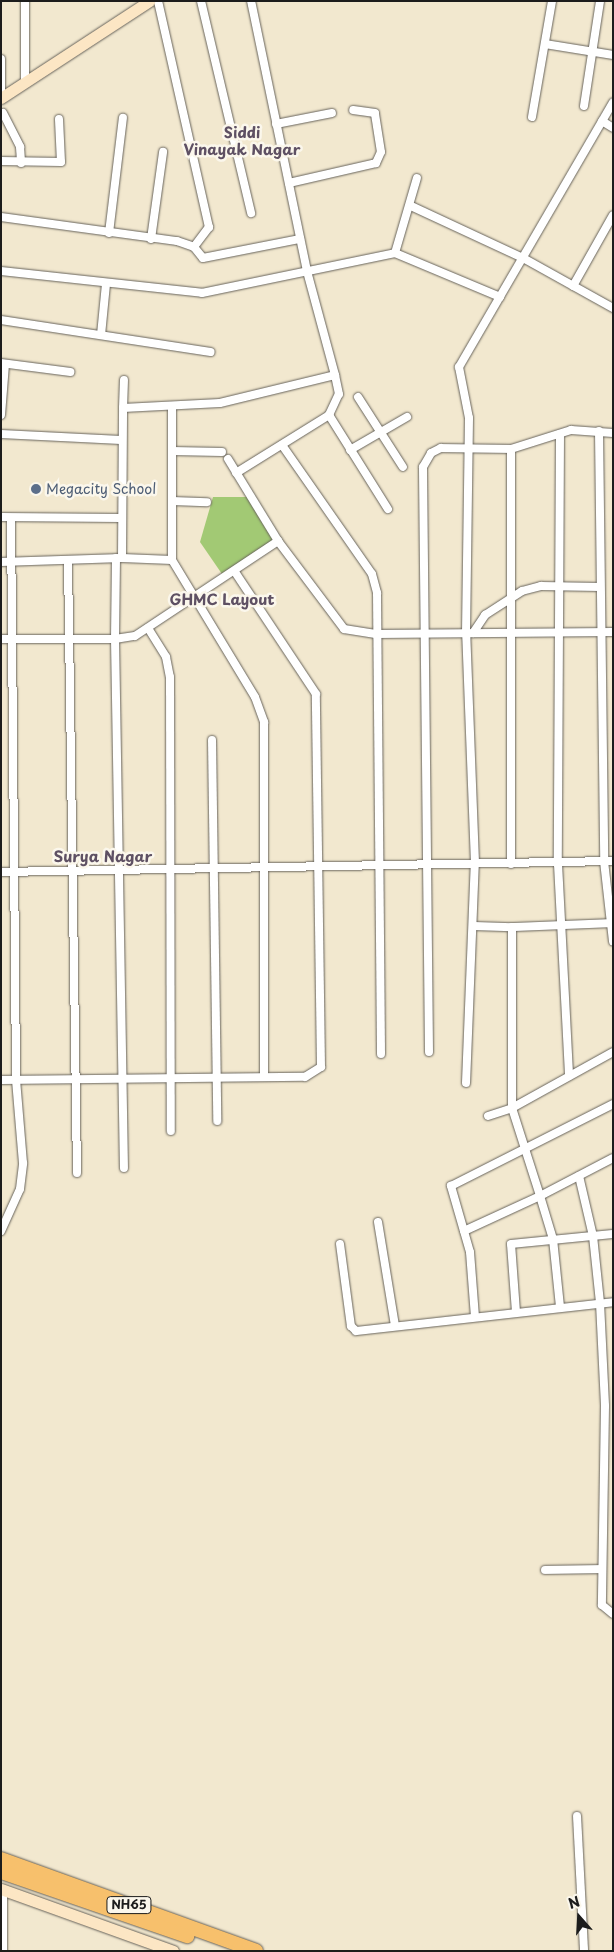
<!DOCTYPE html>
<style>
body{margin:0}
#map{position:relative;width:614px;height:1952px;overflow:hidden;background:#f2e8cf;font-family:"Playpen Sans",sans-serif}
div>[style]{position:absolute}
[style*='--x']{left:calc(var(--x)*1px);top:calc(var(--y)*1px);width:calc(var(--w)*1px);rotate:calc(var(--a)*1deg)}
.green>*{inset:0;background:#a2c974}
.roads{filter:drop-shadow(0 0 1px #67635b) drop-shadow(0 0 1px #67635b)}
.street>*{height:8px;margin:-4px;padding:0 4px;transform-origin:4px;border-radius:4px;background:#fff}
.secondary>*{height:11px;margin:-5.5px;padding:0 5.5px;transform-origin:5.5px;border-radius:5.5px;background:#fce6c4}
.highway>*{height:14px;margin:-7px;padding:0 7px;transform-origin:7px;border-radius:7px;background:#f7c06c}
.dots>*{width:14px;height:14px;translate:-50% -50%;box-sizing:border-box;border:2px solid #fbf7ec;border-radius:50%}
span{translate:-50% -50%;white-space:nowrap;text-align:center;line-height:1.15;-webkit-text-stroke:5px #fbf7ec;paint-order:stroke}
.shield-label span{padding:1px 4px;background:#fbf7ec;border:1px solid;border-radius:4px;-webkit-text-stroke-width:0}
.shield-label{font-size:12px;color:#1c1c1c;font-weight:700}
.service-label{font-size:14px;color:#4e5e75}
.left{translate:0 -50%;text-align:left}
.neighbourhood-label{font-size:15px;color:#5e5063;font-weight:700}
.frame{position:absolute;inset:0;border:2px solid #1c1c1c;pointer-events:none}
.north{position:absolute;left:554px;top:1892px;width:50px;height:50px;-webkit-text-stroke:4px #fbf7ec;paint-order:stroke;rotate:341deg;font-size:14px;font-weight:700;line-height:20px;text-align:center;color:#1c1c1c}
.north::after{content:'';display:block;margin:auto;width:18px;height:22px;background:#1c1c1c;clip-path:polygon(50% 0,100% 100%,50% 72%,0 100%)}
</style>
<div id="map">
<div class="green">
<i style="clip-path:polygon(213px 497px,251px 497px,273px 540px,222px 574px,200px 542px)"></i>
</div>
<div class="roads">
<div class="street">
<i style="--x:25;--y:1;--w:81;--a:90"></i>
<i style="--x:158;--y:1;--w:232;--a:77.3"></i>
<i style="--x:209;--y:227;--w:25;--a:127"></i>
<i style="--x:201;--y:1;--w:218;--a:76.7"></i>
<i style="--x:545;--y:44;--w:69;--a:9.2"></i>
<i style="--x:1;--y:59;--w:39;--a:90"></i>
<i style="--x:584;--y:106;--w:106;--a:-81.3"></i>
<i style="--x:3;--y:113;--w:38;--a:63"></i>
<i style="--x:20;--y:147;--w:16;--a:86"></i>
<i style="--x:532;--y:117;--w:118;--a:-80.2"></i>
<i style="--x:602;--y:121;--w:13;--a:32"></i>
<i style="--x:276;--y:124;--w:57;--a:-11.1"></i>
<i style="--x:1;--y:161;--w:60;--a:1"></i>
<i style="--x:61;--y:162;--w:43;--a:-92.7"></i>
<i style="--x:289;--y:183;--w:89;--a:-12.9"></i>
<i style="--x:376;--y:163;--w:12;--a:-66"></i>
<i style="--x:381;--y:152;--w:39;--a:-99"></i>
<i style="--x:375;--y:113;--w:22;--a:-172"></i>
<i style="--x:411;--y:206;--w:123;--a:24.9"></i>
<i style="--x:523;--y:258;--w:103;--a:29.1"></i>
<i style="--x:1;--y:217;--w:178;--a:7.8"></i>
<i style="--x:177;--y:241;--w:18;--a:19"></i>
<i style="--x:194;--y:247;--w:14;--a:51"></i>
<i style="--x:203;--y:258;--w:99;--a:-11.1"></i>
<i style="--x:109;--y:233;--w:116;--a:-83.1"></i>
<i style="--x:151;--y:239;--w:88;--a:-82.1"></i>
<i style="--x:395;--y:253;--w:78;--a:-73.7"></i>
<i style="--x:1;--y:271;--w:202;--a:6.2"></i>
<i style="--x:202;--y:293;--w:197;--a:-11.7"></i>
<i style="--x:395;--y:253;--w:114;--a:22.7"></i>
<i style="--x:573;--y:286;--w:81;--a:-60.6"></i>
<i style="--x:1;--y:320;--w:212;--a:8.7"></i>
<i style="--x:101;--y:335;--w:51;--a:-84.4"></i>
<i style="--x:1;--y:363;--w:70;--a:7.4"></i>
<i style="--x:358;--y:397;--w:83;--a:57.3"></i>
<i style="--x:123;--y:408;--w:28;--a:-88"></i>
<i style="--x:1;--y:415;--w:51;--a:-85.5"></i>
<i style="--x:329;--y:415;--w:111;--a:57.9"></i>
<i style="--x:599;--y:431;--w:430;--a:89.3"></i>
<i style="--x:604;--y:861;--w:81;--a:83.6"></i>
<i style="--x:1;--y:434;--w:120;--a:2.9"></i>
<i style="--x:560;--y:434;--w:430;--a:90.3"></i>
<i style="--x:558;--y:864;--w:212;--a:87"></i>
<i style="--x:282;--y:445;--w:157;--a:55.1"></i>
<i style="--x:372;--y:574;--w:20;--a:75"></i>
<i style="--x:377;--y:593;--w:461;--a:89.5"></i>
<i style="--x:511;--y:449;--w:63;--a:-17.6"></i>
<i style="--x:571;--y:430;--w:42;--a:4.1"></i>
<i style="--x:350;--y:450;--w:66;--a:-30.1"></i>
<i style="--x:172;--y:451;--w:50;--a:1.1"></i>
<i style="--x:228;--y:459;--w:96;--a:58.6"></i>
<i style="--x:278;--y:541;--w:110;--a:53.1"></i>
<i style="--x:344;--y:629;--w:32;--a:9"></i>
<i style="--x:376;--y:634;--w:237;--a:-0.5"></i>
<i style="--x:236;--y:473;--w:110;--a:-31.9"></i>
<i style="--x:329;--y:415;--w:23;--a:-65"></i>
<i style="--x:339;--y:394;--w:19;--a:-102"></i>
<i style="--x:172;--y:501;--w:35;--a:2"></i>
<i style="--x:1;--y:517;--w:120;--a:0.5"></i>
<i style="--x:116;--y:558;--w:81;--a:90.7"></i>
<i style="--x:115;--y:639;--w:20;--a:-9"></i>
<i style="--x:135;--y:636;--w:172;--a:-33.6"></i>
<i style="--x:122;--y:558;--w:50;--a:2.3"></i>
<i style="--x:172;--y:560;--w:152;--a:-90"></i>
<i style="--x:68;--y:560;--w:613;--a:89.16"></i>
<i style="--x:172;--y:560;--w:160;--a:58.8"></i>
<i style="--x:255;--y:697;--w:27;--a:70"></i>
<i style="--x:264;--y:722;--w:352;--a:90"></i>
<i style="--x:1;--y:562;--w:121;--a:-1.9"></i>
<i style="--x:122;--y:558;--w:150;--a:-89.6"></i>
<i style="--x:123;--y:408;--w:97;--a:-3"></i>
<i style="--x:220;--y:403;--w:118;--a:-13.7"></i>
<i style="--x:335;--y:375;--w:108;--a:-105.1"></i>
<i style="--x:307;--y:271;--w:276;--a:-101.7"></i>
<i style="--x:148;--y:628;--w:34;--a:58"></i>
<i style="--x:166;--y:657;--w:20;--a:79"></i>
<i style="--x:170;--y:677;--w:454;--a:89.9"></i>
<i style="--x:473;--y:633;--w:22;--a:-56"></i>
<i style="--x:485;--y:615;--w:44;--a:-33"></i>
<i style="--x:522;--y:591;--w:20;--a:-15"></i>
<i style="--x:541;--y:586;--w:59;--a:1"></i>
<i style="--x:1;--y:639;--w:114;--a:0"></i>
<i style="--x:115;--y:639;--w:529;--a:89.03"></i>
<i style="--x:212;--y:740;--w:381;--a:89.2"></i>
<i style="--x:1;--y:872;--w:612;--a:-1.03"></i>
<i style="--x:474;--y:926;--w:38;--a:2"></i>
<i style="--x:512;--y:927;--w:181;--a:90"></i>
<i style="--x:512;--y:1108;--w:92;--a:72.3"></i>
<i style="--x:540;--y:1196;--w:82;--a:-27.5"></i>
<i style="--x:512;--y:927;--w:98;--a:-2.3"></i>
<i style="--x:429;--y:1052;--w:585;--a:-90.59"></i>
<i style="--x:423;--y:467;--w:16;--a:-60"></i>
<i style="--x:431;--y:453;--w:11;--a:-27"></i>
<i style="--x:441;--y:448;--w:70;--a:0.8"></i>
<i style="--x:511;--y:449;--w:415;--a:90"></i>
<i style="--x:1;--y:1080;--w:304;--a:-0.6"></i>
<i style="--x:305;--y:1077;--w:19;--a:-32"></i>
<i style="--x:321;--y:1067;--w:373;--a:-90.8"></i>
<i style="--x:316;--y:694;--w:146;--a:-123.6"></i>
<i style="--x:466;--y:1083;--w:220;--a:-87.7"></i>
<i style="--x:475;--y:863;--w:230;--a:-92.2"></i>
<i style="--x:466;--y:633;--w:215;--a:-89.2"></i>
<i style="--x:469;--y:418;--w:52;--a:-101.1"></i>
<i style="--x:459;--y:367;--w:306;--a:-59.8"></i>
<i style="--x:488;--y:1116;--w:25;--a:-18"></i>
<i style="--x:512;--y:1108;--w:115;--a:-29"></i>
<i style="--x:579;--y:1176;--w:62;--a:76.9"></i>
<i style="--x:593;--y:1236;--w:67;--a:84"></i>
<i style="--x:600;--y:1303;--w:103;--a:87.2"></i>
<i style="--x:605;--y:1406;--w:199;--a:90.9"></i>
<i style="--x:602;--y:1605;--w:14;--a:39"></i>
<i style="--x:378;--y:1222;--w:105;--a:80.7"></i>
<i style="--x:1;--y:1231;--w:46;--a:-65.7"></i>
<i style="--x:20;--y:1189;--w:26;--a:-83"></i>
<i style="--x:23;--y:1163;--w:84;--a:-94.8"></i>
<i style="--x:16;--y:1079;--w:561;--a:-90.51"></i>
<i style="--x:464;--y:1231;--w:84;--a:-24.7"></i>
<i style="--x:540;--y:1196;--w:45;--a:73.2"></i>
<i style="--x:553;--y:1239;--w:68;--a:84.1"></i>
<i style="--x:340;--y:1244;--w:83;--a:82.4"></i>
<i style="--x:351;--y:1326;--w:7;--a:45"></i>
<i style="--x:356;--y:1331;--w:259;--a:-6.4"></i>
<i style="--x:516;--y:1312;--w:68;--a:-94.2"></i>
<i style="--x:511;--y:1244;--w:102;--a:-5.6"></i>
<i style="--x:475;--y:1317;--w:65;--a:-94.4"></i>
<i style="--x:470;--y:1252;--w:69;--a:-106.1"></i>
<i style="--x:451;--y:1186;--w:182;--a:-26.8"></i>
<i style="--x:545;--y:1570;--w:56;--a:-1"></i>
<i style="--x:577;--y:1816;--w:135;--a:87"></i>
<i style="--x:3;--y:1951;--w:61;--a:-90"></i>
</div>
<div class="secondary">
<i style="--x:1;--y:98;--w:177;--a:-33.2"></i>
<i style="--x:1;--y:1889;--w:183;--a:19.8"></i>
</div>
<div class="highway">
<i style="--x:1;--y:1859;--w:271;--a:19.8"></i>
<i style="--x:1;--y:1872;--w:197;--a:19"></i>
</div>
</div>
<div class="dots">
<i style="left:36px;top:489px;background:#5c6f8a"></i>
</div>
<div class="shield-label">
<span style="left:129px;top:1905px">NH65</span>
</div>
<div class="service-label">
<span class="left" style="left:46px;top:489px">Megacity School</span>
</div>
<div class="neighbourhood-label">
<span style="left:242px;top:140px">Siddi<br>Vinayak Nagar</span>
<span style="left:222px;top:599px">GHMC Layout</span>
<span style="left:103px;top:856px">Surya Nagar</span>
</div>
<div class="frame"></div>
<div class="north">N</div>
</div>
